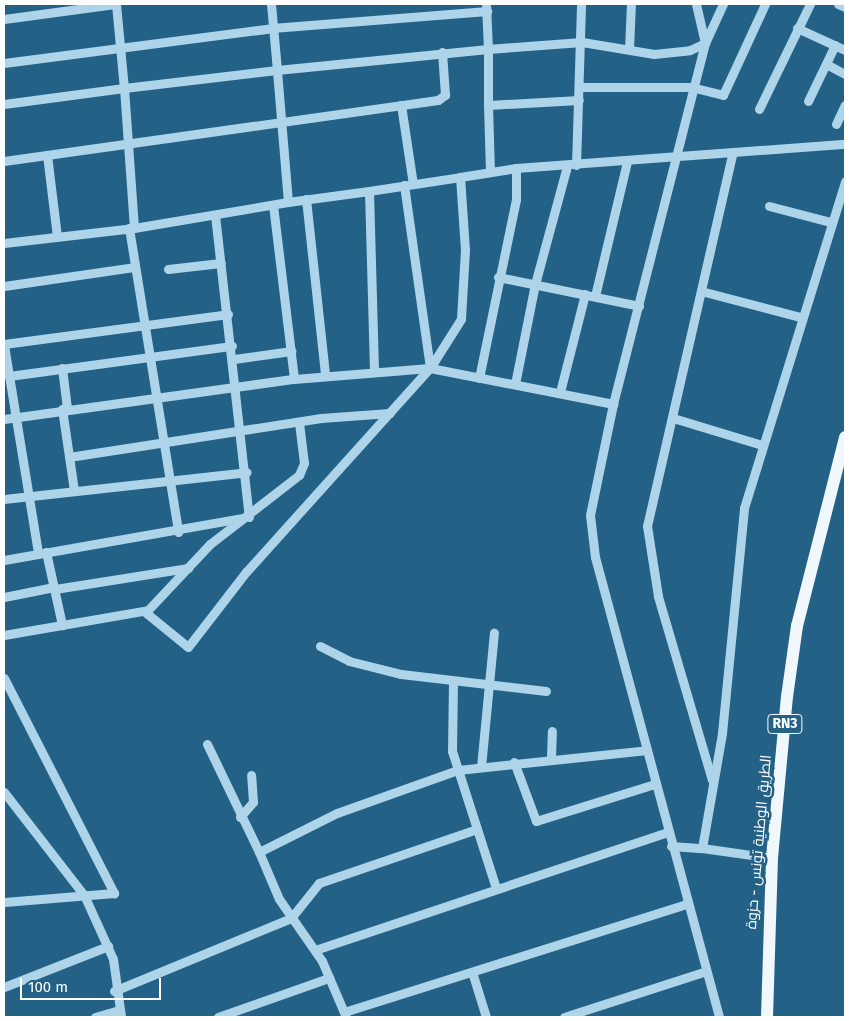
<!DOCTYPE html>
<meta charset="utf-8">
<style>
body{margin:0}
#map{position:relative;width:849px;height:1021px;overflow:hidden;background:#236286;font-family:"Fira Sans",Cairo,sans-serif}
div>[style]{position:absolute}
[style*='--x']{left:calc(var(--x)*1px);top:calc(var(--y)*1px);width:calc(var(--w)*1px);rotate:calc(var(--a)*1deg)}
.minor>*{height:9px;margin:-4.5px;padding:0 4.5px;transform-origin:4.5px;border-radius:4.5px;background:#add4e9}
.major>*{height:12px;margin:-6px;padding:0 6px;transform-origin:6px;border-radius:6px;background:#f0f8fe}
span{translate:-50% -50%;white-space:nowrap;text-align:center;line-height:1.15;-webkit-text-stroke:5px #236286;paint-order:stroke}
.shield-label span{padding:1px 4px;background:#236286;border:1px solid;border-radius:4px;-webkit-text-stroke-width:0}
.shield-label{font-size:14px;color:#fff;font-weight:700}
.street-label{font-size:15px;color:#fff}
.frame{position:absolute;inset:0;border:5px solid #fff;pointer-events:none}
.scale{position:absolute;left:20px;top:978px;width:141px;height:22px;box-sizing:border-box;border:2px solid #fff;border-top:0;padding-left:6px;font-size:15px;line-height:18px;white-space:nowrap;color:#fff;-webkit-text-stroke:4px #236286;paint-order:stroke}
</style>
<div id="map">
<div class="minor">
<i style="--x:116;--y:4;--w:84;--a:84.6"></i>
<i style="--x:124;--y:88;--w:154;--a:-6.7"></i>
<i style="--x:277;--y:70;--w:66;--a:-95.2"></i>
<i style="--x:486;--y:4;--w:45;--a:87.5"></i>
<i style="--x:488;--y:49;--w:94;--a:-4.3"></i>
<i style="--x:582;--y:42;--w:73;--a:9.5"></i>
<i style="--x:654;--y:54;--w:36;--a:-6"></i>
<i style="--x:690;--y:50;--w:17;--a:-25"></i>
<i style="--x:705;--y:43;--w:43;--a:-65.2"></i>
<i style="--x:696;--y:4;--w:40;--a:77"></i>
<i style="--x:705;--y:43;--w:373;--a:104.3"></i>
<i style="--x:613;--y:404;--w:113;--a:101.7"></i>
<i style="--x:590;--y:515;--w:42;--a:83.2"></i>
<i style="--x:595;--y:557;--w:476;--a:74.9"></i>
<i style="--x:838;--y:4;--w:8;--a:23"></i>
<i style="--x:4;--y:19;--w:112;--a:-7.7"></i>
<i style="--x:797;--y:28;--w:53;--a:24.6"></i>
<i style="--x:629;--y:49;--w:45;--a:-87.5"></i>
<i style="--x:4;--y:63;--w:270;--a:-7.4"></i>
<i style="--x:272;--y:28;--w:216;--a:-4.5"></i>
<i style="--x:826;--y:64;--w:21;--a:28"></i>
<i style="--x:580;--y:87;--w:111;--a:0"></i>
<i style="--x:691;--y:87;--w:33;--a:14"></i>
<i style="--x:723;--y:95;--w:100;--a:-65.2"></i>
<i style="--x:808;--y:101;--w:62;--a:-64.3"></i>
<i style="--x:4;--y:104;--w:121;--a:-7.6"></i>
<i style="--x:124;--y:88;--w:140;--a:85.9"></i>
<i style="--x:401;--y:105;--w:80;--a:81.4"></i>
<i style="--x:488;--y:105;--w:66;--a:88.3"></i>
<i style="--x:759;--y:109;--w:117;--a:-64.1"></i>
<i style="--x:836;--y:124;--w:21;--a:-65"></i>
<i style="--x:47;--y:155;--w:82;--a:83"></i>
<i style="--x:4;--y:161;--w:438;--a:-8"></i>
<i style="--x:438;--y:100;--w:9;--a:-36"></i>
<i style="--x:445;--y:95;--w:43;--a:-94"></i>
<i style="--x:576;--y:165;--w:161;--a:-88.2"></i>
<i style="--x:404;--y:185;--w:185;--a:81.9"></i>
<i style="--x:369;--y:191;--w:82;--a:172.3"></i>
<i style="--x:288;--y:202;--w:132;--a:-94.8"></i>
<i style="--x:277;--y:70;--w:212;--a:-5.7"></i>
<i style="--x:488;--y:49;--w:56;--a:90"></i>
<i style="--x:488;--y:105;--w:91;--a:-3.1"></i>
<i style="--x:306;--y:199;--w:177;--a:83.8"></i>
<i style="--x:273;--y:205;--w:175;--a:83.1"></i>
<i style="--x:769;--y:206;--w:64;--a:14.5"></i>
<i style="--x:215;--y:215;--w:304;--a:83.6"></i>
<i style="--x:129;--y:228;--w:308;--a:80.8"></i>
<i style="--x:4;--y:243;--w:131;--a:-6.6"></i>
<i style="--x:134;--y:228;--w:156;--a:-9.6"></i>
<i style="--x:168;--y:269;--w:53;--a:-6.5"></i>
<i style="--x:498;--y:277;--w:144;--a:11.6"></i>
<i style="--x:4;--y:286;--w:131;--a:-8.3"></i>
<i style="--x:701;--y:291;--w:102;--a:14.7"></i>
<i style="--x:595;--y:296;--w:138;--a:-76.6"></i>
<i style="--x:4;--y:344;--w:226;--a:-7.6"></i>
<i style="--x:4;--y:345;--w:211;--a:80.7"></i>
<i style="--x:234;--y:359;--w:58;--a:-8"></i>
<i style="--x:62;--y:368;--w:40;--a:82.9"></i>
<i style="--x:374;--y:370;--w:179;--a:-91.6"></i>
<i style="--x:369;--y:191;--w:92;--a:-8.7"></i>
<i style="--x:9;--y:376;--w:225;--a:-7.7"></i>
<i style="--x:479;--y:378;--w:182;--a:-78.3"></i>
<i style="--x:516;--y:200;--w:32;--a:-90"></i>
<i style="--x:515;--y:384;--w:102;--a:-78.7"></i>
<i style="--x:535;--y:284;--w:122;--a:-74.8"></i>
<i style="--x:560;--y:392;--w:101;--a:-75.7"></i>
<i style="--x:62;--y:409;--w:82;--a:81.6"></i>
<i style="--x:673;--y:418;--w:93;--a:16.9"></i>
<i style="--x:4;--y:419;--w:293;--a:-7.9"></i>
<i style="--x:294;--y:379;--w:136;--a:-4.6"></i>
<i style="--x:430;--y:368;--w:187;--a:11.1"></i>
<i style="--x:69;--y:457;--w:255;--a:-8.8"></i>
<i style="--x:321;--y:418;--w:69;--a:-4.1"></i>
<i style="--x:4;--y:499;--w:244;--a:-6.3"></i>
<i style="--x:46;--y:552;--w:75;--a:77.6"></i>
<i style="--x:4;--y:560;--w:241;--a:-10"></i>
<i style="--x:55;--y:589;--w:135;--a:-9"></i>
<i style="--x:4;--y:597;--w:51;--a:-11.3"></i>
<i style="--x:145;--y:612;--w:55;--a:39.1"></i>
<i style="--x:188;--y:647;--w:95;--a:-52.3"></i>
<i style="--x:246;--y:572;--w:275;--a:-48"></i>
<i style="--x:430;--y:368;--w:58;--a:-57.7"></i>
<i style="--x:461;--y:319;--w:69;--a:-86.7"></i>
<i style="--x:465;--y:250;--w:73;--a:-93.9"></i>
<i style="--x:460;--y:177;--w:57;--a:-9.1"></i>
<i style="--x:516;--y:168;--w:330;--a:-4.2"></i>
<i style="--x:4;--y:635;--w:146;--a:-9.8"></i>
<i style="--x:148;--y:610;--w:91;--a:-46.8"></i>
<i style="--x:210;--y:544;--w:113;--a:-37.8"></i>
<i style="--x:299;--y:475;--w:13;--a:-67"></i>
<i style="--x:304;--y:463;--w:40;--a:-97.1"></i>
<i style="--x:320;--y:646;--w:33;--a:27"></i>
<i style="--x:349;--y:661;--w:54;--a:14"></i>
<i style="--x:401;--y:674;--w:146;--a:6.7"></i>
<i style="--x:4;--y:678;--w:242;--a:62.9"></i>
<i style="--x:114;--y:893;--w:110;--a:175.3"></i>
<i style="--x:453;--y:681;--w:70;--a:90.8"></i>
<i style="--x:452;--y:751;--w:144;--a:72.2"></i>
<i style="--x:207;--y:744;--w:120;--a:64.3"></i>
<i style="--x:551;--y:757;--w:26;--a:-88"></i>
<i style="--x:514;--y:762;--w:63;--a:69.6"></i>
<i style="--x:536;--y:821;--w:125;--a:-17.3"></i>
<i style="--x:481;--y:767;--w:135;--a:-84.5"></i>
<i style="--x:712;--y:780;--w:192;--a:-106.4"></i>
<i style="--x:658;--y:596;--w:71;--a:-98.9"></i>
<i style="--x:647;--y:526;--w:382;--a:-77.1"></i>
<i style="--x:4;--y:792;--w:130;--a:52.2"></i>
<i style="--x:84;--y:895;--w:70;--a:65.6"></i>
<i style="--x:113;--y:959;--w:59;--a:82.1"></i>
<i style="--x:240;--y:817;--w:20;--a:-49"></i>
<i style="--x:253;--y:802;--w:27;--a:-94"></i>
<i style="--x:671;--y:846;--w:31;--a:4"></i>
<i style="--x:702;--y:848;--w:117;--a:-80.1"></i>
<i style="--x:722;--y:733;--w:226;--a:-84.4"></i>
<i style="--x:744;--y:508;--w:342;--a:-72.8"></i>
<i style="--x:702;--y:848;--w:71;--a:8.1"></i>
<i style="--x:315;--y:950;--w:372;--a:-18.5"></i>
<i style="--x:472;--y:972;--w:47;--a:72.7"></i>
<i style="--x:4;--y:987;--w:112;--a:-21.5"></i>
<i style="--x:114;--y:991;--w:191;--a:-22.4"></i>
<i style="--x:291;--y:918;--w:45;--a:-51.3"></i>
<i style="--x:319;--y:883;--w:167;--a:-18.9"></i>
<i style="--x:344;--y:1012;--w:359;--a:-17.5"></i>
<i style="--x:95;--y:1017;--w:25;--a:-16"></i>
<i style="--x:218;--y:1017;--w:118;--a:-19.4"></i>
<i style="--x:346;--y:1017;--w:61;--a:-113.2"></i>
<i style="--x:322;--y:961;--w:75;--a:-124.7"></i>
<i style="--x:279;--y:899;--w:51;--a:-113.1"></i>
<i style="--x:259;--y:852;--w:87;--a:-26.6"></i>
<i style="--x:337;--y:813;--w:128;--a:-19.6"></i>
<i style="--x:458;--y:770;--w:190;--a:-6"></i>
<i style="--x:564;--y:1017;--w:149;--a:-17.9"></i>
</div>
<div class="major">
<i style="--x:767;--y:1017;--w:159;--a:-88.2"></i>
<i style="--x:772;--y:858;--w:162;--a:-84.7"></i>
<i style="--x:787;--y:697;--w:72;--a:-82"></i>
<i style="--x:797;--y:626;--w:195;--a:-75.7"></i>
</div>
<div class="shield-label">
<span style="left:785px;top:724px">RN3</span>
</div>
<div class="street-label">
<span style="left:759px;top:842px;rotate:-85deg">الطريق الوطنية تونس - حزوة</span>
</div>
<div class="frame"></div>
<div class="scale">100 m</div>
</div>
